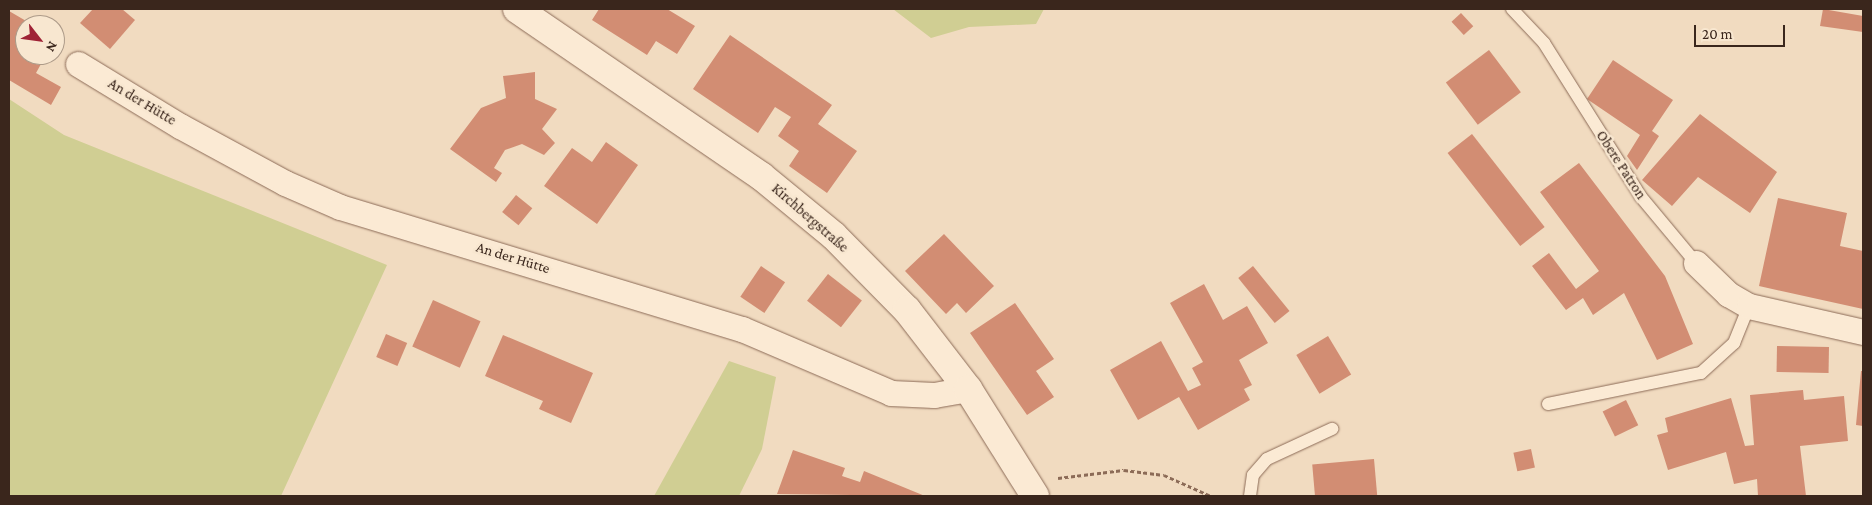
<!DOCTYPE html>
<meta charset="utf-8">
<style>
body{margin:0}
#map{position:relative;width:1872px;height:505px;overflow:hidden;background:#f1dbc0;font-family:"Crimson Pro",serif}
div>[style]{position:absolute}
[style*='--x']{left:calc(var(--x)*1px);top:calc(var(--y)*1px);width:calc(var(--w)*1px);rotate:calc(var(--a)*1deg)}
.green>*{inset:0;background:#d0ce93}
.building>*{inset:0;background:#d28d73;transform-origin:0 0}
.path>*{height:3px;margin-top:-1.5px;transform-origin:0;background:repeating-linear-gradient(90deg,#8c6b57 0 4px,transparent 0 6.5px)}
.roads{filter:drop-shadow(0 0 1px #8c6b57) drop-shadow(0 0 1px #8c6b57)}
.service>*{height:12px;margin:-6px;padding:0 6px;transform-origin:6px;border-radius:6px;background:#fbead4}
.minor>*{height:25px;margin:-12.5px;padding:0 12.5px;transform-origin:12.5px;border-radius:12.5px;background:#fbead4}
.tertiary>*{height:28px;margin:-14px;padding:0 14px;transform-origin:14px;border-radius:14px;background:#fbead4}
span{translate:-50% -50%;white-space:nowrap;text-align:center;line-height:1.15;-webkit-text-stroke:5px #f8e7d0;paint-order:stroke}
.street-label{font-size:15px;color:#3a261c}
.frame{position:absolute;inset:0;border:10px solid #3a261c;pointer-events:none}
.north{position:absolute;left:15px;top:15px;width:50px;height:50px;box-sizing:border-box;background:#f8e7d0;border:1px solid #ac9a88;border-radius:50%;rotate:120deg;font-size:14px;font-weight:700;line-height:20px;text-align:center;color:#3a261c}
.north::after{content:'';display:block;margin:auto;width:18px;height:22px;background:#9f2235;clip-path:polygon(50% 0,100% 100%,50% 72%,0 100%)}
.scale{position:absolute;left:1694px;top:25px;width:91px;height:22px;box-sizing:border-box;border:2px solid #3a261c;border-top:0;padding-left:6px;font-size:15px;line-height:18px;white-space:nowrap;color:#3a261c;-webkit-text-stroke:4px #f8e7d0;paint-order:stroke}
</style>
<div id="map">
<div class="green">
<i style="clip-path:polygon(893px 9px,1044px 9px,1036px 24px,969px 27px,931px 38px)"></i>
<i style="clip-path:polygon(9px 99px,64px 135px,387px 265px,281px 496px,9px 496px)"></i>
<i style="clip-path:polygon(729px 361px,776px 377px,762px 449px,739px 496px,654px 496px)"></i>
</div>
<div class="building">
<i style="clip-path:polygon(93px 9px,122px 9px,135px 20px,110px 49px,80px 23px)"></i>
<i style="clip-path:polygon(599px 9px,667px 9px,695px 26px,677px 54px,656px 41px,647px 55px,592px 20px)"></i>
<i style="clip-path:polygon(1823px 9px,1863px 16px,1863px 32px,1820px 26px)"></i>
<i style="clip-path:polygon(9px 11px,33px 25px,25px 25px,25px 55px,46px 55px,36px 73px,61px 87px,51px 105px,9px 80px)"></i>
<i style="left:1461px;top:13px;width:18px;height:13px;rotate:47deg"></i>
<i style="clip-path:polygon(730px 35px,832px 105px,818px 124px,857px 151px,827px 193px,789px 166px,799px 151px,778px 136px,791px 117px,775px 107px,758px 133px,693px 89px)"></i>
<i style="left:1489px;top:50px;width:53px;height:54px;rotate:53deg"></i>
<i style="clip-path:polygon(1613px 60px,1673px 100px,1652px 131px,1659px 136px,1637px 170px,1627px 156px,1640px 135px,1587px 99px)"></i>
<i style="clip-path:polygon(535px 72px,535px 99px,557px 109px,542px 129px,555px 143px,544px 155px,522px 144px,505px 150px,494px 168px,502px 173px,496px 182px,450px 149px,481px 108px,506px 98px,503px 76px)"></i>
<i style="clip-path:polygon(1700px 114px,1777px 172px,1750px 213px,1698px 177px,1672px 206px,1642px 180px)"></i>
<i style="left:1472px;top:134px;width:118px;height:31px;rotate:52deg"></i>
<i style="clip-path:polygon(606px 142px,638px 165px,597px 224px,544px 186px,572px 148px,592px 162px)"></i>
<i style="clip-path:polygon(1579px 163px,1665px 276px,1693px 344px,1657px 360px,1624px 293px,1593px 315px,1583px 298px,1566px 310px,1532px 266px,1549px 253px,1576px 289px,1599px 271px,1540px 192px)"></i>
<i style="left:516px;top:195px;width:21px;height:22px;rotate:39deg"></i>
<i style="clip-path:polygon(1778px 198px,1847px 213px,1840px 246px,1863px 251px,1863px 309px,1759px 286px)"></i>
<i style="clip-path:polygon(944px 234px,994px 286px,966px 313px,957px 303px,946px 314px,905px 271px)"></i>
<i style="left:761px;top:266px;width:29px;height:37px;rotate:34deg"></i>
<i style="left:1253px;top:266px;width:58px;height:19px;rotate:51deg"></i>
<i style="left:828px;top:274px;width:43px;height:34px;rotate:38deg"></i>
<i style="clip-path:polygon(1204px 284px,1223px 320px,1247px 306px,1268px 343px,1239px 360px,1252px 385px,1244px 389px,1250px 400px,1198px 430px,1179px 397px,1138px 420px,1110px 370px,1161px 341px,1188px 391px,1201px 385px,1192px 368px,1203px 362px,1170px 303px)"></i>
<i style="left:433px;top:300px;width:52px;height:51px;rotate:24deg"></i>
<i style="clip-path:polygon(1015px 303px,1054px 359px,1036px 371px,1054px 397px,1027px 415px,970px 333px)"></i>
<i style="left:386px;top:334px;width:23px;height:25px;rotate:23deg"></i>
<i style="clip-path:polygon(503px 335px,593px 373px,571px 423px,539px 409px,543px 401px,485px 376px)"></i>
<i style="left:1328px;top:336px;width:45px;height:37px;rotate:59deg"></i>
<i style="left:1777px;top:346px;width:52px;height:26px;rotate:1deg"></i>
<i style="clip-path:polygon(1861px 371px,1863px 371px,1863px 426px,1856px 425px)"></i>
<i style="clip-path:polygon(1803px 390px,1804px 400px,1844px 396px,1848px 441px,1800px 446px,1806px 496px,1758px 496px,1757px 479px,1734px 484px,1726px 452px,1668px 470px,1657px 435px,1668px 432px,1665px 418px,1731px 398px,1745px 446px,1754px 445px,1750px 395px)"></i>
<i style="left:1626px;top:400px;width:28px;height:26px;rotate:64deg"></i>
<i style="left:1531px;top:449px;width:19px;height:18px;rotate:78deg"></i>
<i style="clip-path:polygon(793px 450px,845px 468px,842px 476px,860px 482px,864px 471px,925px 496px,777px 494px)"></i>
<i style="left:1374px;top:459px;width:37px;height:62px;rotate:85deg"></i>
</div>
<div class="path">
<i style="--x:1058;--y:478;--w:66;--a:-6.9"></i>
<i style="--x:1124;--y:470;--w:40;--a:7.1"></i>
<i style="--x:1164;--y:475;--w:51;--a:24.1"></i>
</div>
<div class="roads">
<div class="service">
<i style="--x:1512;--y:9;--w:47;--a:46.7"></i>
<i style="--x:1544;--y:43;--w:182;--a:57.8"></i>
<i style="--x:1641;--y:197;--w:86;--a:50.2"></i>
<i style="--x:1548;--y:404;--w:156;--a:-11.5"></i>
<i style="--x:1701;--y:373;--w:45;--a:-42.3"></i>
<i style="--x:1734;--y:343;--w:40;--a:-68"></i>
<i style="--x:1250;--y:496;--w:21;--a:-82"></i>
<i style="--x:1253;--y:475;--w:21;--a:-49"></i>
<i style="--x:1267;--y:459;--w:72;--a:-24.8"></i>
</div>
<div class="minor">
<i style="--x:78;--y:64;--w:119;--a:31.3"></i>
<i style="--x:180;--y:126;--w:119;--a:28.5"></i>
<i style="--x:285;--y:183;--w:60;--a:23.6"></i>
<i style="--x:340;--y:207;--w:420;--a:16.9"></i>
<i style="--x:742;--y:329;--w:162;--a:23.2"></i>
<i style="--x:891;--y:393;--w:43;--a:2.7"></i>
<i style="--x:934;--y:395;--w:35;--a:-10"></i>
<i style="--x:1696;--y:263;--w:45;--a:44.1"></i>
<i style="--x:1728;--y:294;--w:24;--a:30"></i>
<i style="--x:1749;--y:306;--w:117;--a:12.8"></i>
</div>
<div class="tertiary">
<i style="--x:517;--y:9;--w:296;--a:34.4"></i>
<i style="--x:761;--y:176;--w:94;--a:39.4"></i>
<i style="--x:834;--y:236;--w:104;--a:45.4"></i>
<i style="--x:907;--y:310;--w:100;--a:52.3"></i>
<i style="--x:968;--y:389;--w:126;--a:57.9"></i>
</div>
</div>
<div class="street-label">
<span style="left:142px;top:102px;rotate:31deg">An der Hütte</span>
<span style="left:1621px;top:165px;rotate:57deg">Obere Patron</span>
<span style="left:810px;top:218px;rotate:41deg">Kirchbergstraße</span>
<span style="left:513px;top:258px;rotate:17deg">An der Hütte</span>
</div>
<div class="frame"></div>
<div class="north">N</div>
<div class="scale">20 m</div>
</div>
